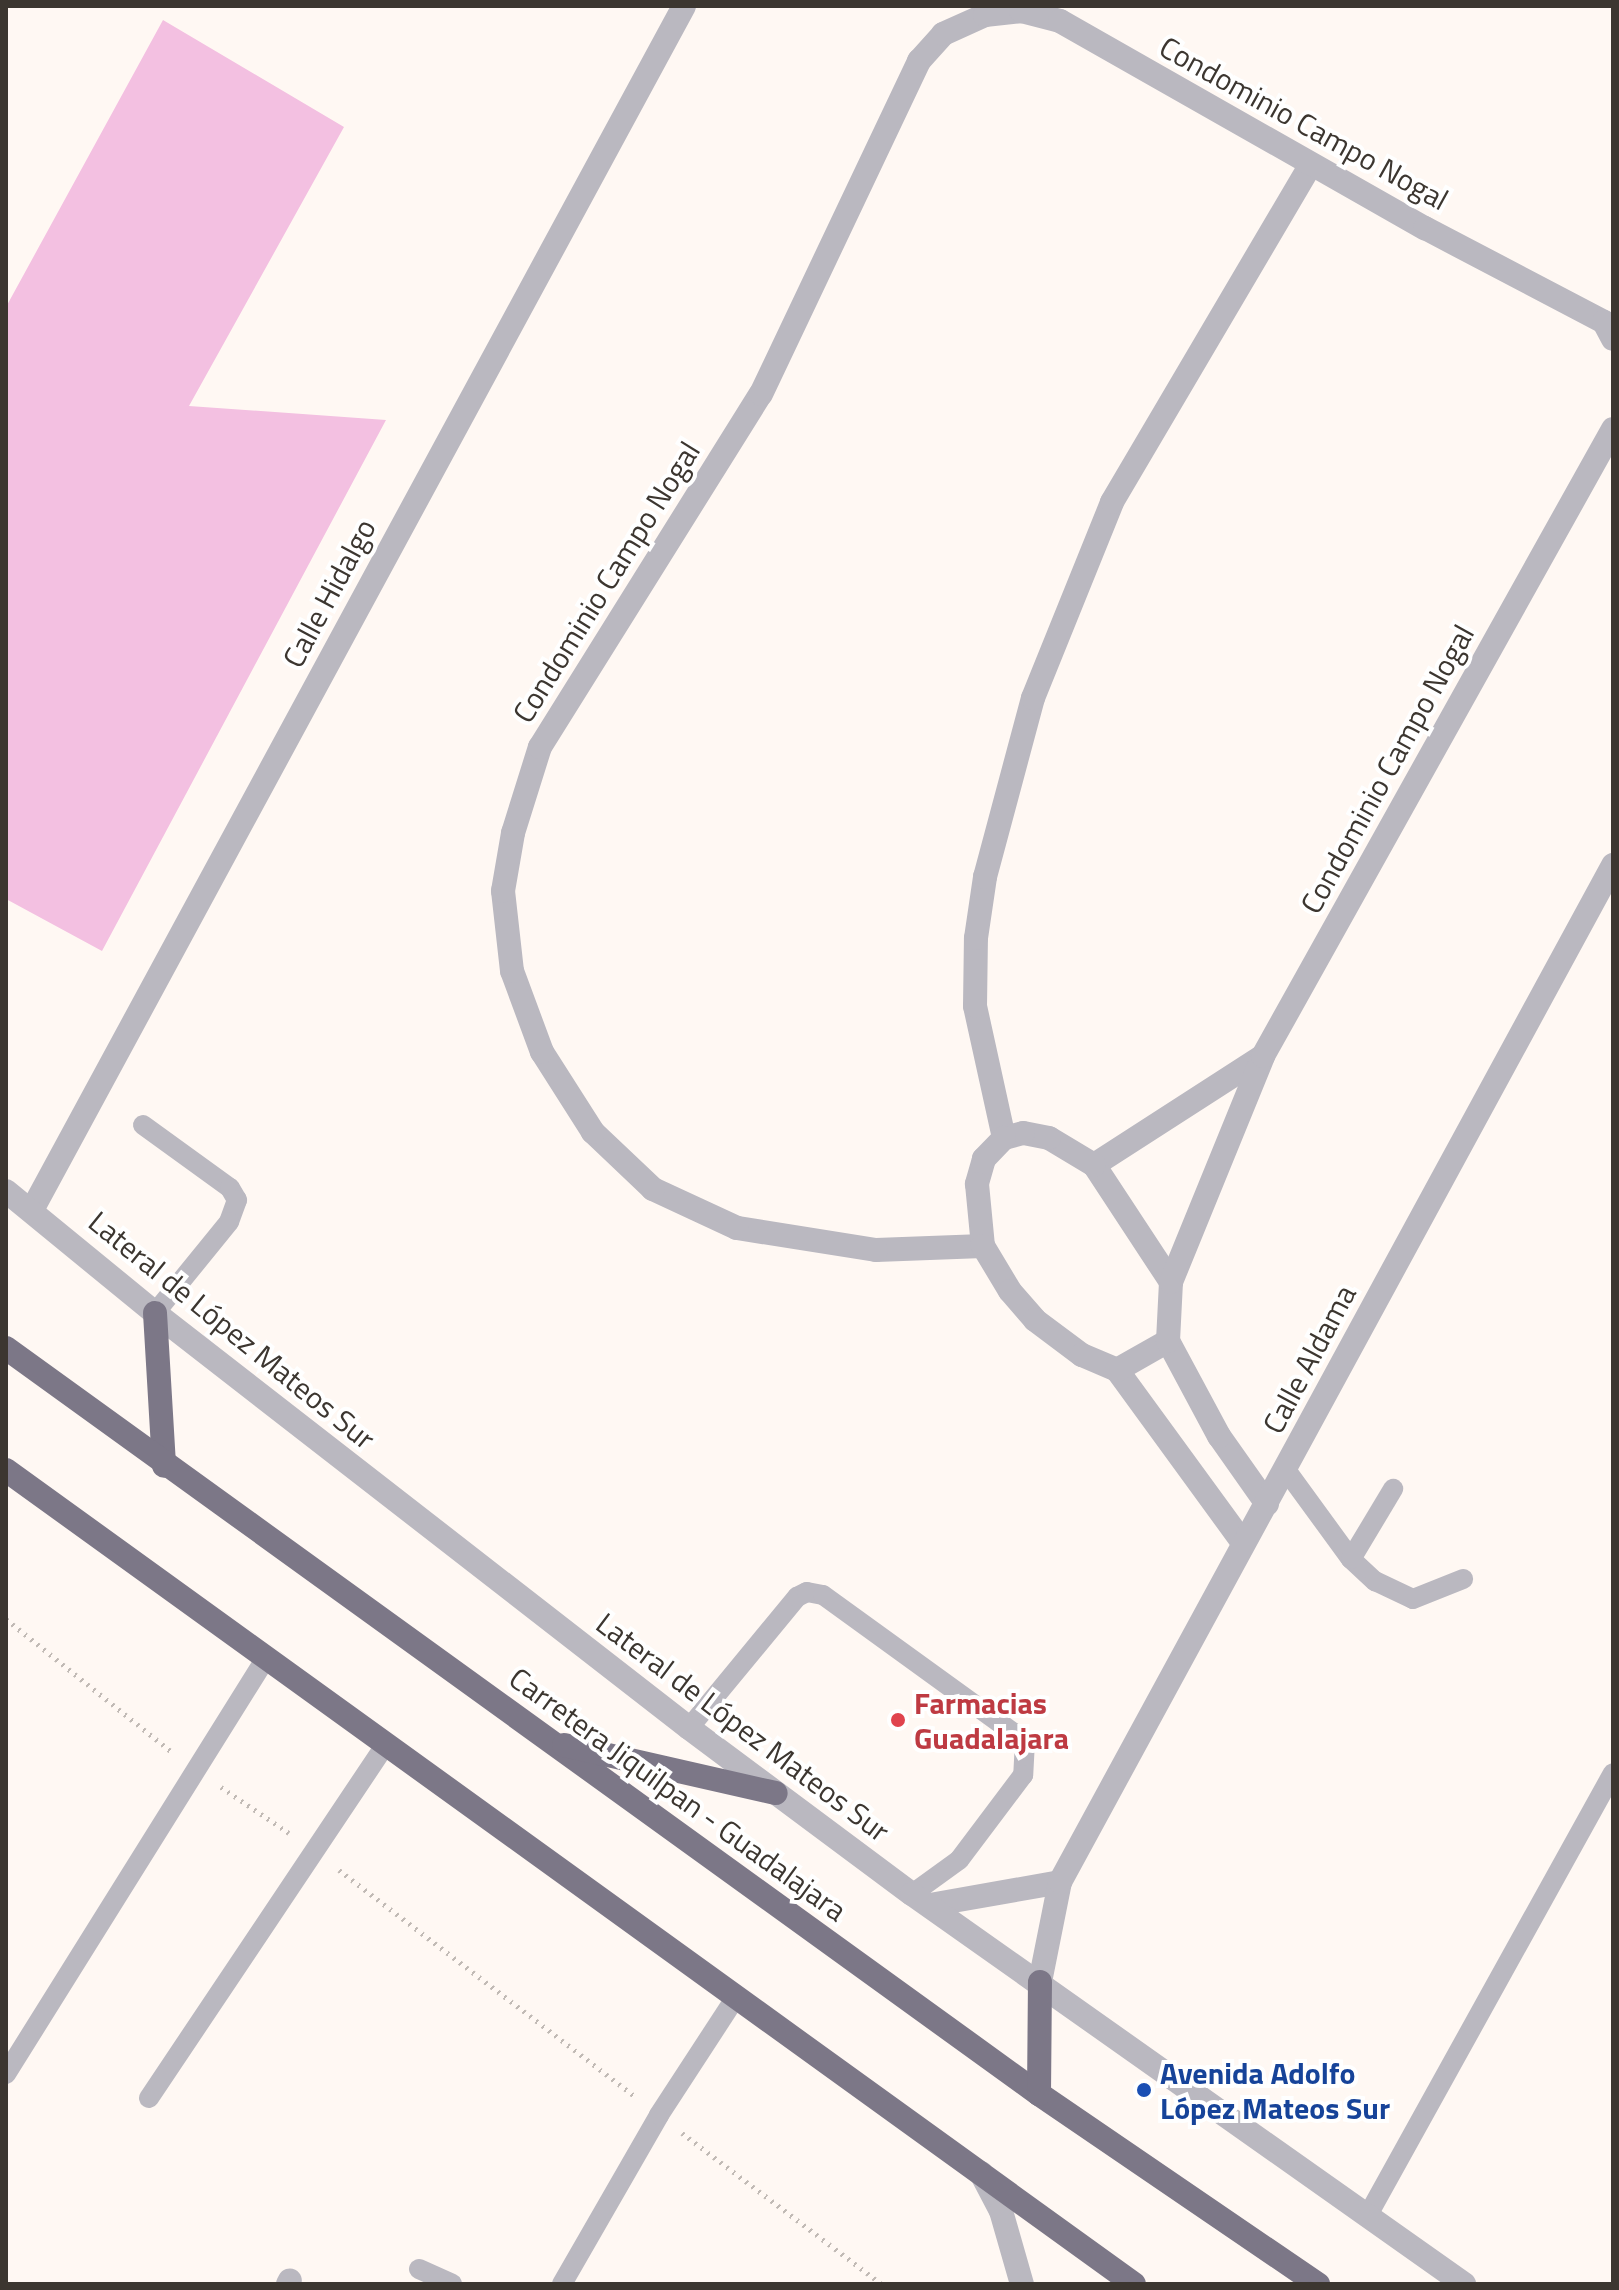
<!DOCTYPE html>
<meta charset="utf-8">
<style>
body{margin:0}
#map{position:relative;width:1619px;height:2290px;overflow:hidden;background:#fff8f3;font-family:"Titillium Web",sans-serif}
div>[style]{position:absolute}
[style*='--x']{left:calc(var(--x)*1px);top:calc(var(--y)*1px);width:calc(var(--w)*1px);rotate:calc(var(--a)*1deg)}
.building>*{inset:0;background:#f3c0e1}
.path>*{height:5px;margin-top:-2.5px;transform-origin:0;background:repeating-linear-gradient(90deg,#c1bab5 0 2px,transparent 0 8px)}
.service>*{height:20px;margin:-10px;padding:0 10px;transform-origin:10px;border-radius:10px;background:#bab8c0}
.minor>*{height:24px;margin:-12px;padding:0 12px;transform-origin:12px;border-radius:12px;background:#bab8c0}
.tertiary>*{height:24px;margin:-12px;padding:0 12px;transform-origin:12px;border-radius:12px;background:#bab8c0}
.trunk>*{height:24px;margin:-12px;padding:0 12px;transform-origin:12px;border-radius:12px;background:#7c7787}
.dots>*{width:22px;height:22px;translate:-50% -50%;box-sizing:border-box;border:4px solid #fff;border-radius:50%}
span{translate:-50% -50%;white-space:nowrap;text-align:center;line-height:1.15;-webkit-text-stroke:8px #fff;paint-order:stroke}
.street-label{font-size:30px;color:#3c3630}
.health-label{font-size:30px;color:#be3a42;font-weight:700}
.left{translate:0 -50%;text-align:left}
.transit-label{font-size:30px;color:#164399;font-weight:700}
.frame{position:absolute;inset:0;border:8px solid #3c3630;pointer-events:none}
</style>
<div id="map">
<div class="building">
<i style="clip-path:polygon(163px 20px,344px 127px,189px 406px,386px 420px,102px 951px,6px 899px,6px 307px)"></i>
</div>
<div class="path">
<i style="--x:6;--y:1619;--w:211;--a:38.7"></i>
<i style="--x:221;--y:1787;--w:82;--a:34.1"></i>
<i style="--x:339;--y:1870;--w:374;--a:37.4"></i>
<i style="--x:682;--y:2133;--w:251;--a:37.1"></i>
</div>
<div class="service">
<i style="--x:143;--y:1125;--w:107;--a:35.9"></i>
<i style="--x:230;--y:1188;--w:14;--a:60"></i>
<i style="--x:237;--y:1200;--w:23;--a:110"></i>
<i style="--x:229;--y:1222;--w:117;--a:129.1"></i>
<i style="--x:1286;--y:1470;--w:110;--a:53.9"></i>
<i style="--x:1351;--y:1559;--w:33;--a:43"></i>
<i style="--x:1375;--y:1581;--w:42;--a:25.3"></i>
<i style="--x:1413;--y:1599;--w:54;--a:-21.8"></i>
<i style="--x:1351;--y:1559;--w:82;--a:-59"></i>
<i style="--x:689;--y:1728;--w:170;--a:-50.5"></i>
<i style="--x:797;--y:1597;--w:11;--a:-27"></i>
<i style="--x:807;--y:1592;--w:16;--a:11"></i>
<i style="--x:823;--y:1595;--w:249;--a:35.9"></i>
<i style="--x:1025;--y:1741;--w:34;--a:93"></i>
<i style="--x:1023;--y:1775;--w:106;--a:127"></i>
<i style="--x:959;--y:1860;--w:58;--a:144.1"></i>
<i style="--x:6;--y:2074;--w:491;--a:-58"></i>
<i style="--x:149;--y:2098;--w:426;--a:-56.2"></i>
<i style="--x:1368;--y:2215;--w:505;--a:-61"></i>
<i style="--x:419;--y:2269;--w:36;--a:24"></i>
<i style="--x:562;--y:2284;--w:195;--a:-60.1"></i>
<i style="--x:659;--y:2115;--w:141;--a:-56.9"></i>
</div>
<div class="minor">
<i style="--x:1004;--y:1138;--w:135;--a:-102.4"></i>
<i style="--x:975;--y:1006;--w:68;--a:-89.2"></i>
<i style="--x:976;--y:938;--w:62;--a:-81.6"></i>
<i style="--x:985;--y:877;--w:185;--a:-75"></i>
<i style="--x:1033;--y:698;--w:211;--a:-68"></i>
<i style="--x:1112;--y:502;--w:392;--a:-59.5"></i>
<i style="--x:1094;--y:1165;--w:201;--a:-32.8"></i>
<i style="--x:32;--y:1210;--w:1369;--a:-61.56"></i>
<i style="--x:983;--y:1246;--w:107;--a:177.9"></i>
<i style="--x:876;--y:1250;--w:141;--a:-171"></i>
<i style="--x:737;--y:1228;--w:93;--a:-155.1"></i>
<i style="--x:653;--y:1189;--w:83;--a:-136.5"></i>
<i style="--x:593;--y:1132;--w:95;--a:-122.5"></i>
<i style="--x:542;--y:1052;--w:86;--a:-110.3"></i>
<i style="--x:512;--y:971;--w:81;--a:-96.4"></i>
<i style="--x:503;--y:891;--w:59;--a:-80.2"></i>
<i style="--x:513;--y:833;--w:90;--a:-72.6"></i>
<i style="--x:540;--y:747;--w:416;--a:-58"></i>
<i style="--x:761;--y:394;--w:369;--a:-64.6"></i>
<i style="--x:919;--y:61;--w:36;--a:-48"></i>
<i style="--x:943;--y:34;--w:46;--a:-24.3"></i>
<i style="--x:985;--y:15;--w:36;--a:-6"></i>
<i style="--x:1021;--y:11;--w:40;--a:14.4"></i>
<i style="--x:1060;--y:21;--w:420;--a:29.6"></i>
<i style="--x:1425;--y:228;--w:202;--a:27.7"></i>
<i style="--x:1604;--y:322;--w:19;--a:62"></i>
<i style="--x:1171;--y:1282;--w:140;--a:-123.3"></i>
<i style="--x:1094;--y:1165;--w:52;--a:-149"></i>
<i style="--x:1049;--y:1138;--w:26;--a:-169"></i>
<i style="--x:1023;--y:1133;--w:20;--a:165"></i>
<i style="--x:1004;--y:1138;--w:29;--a:134"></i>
<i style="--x:984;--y:1159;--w:26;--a:106"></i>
<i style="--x:977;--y:1184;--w:62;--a:84.5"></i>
<i style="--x:983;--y:1246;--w:52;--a:59"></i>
<i style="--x:1010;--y:1291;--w:38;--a:49"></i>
<i style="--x:1035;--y:1320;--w:59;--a:36.7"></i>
<i style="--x:1082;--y:1355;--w:38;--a:23"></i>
<i style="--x:1117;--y:1370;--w:214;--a:53.9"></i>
<i style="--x:1117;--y:1370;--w:59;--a:-29.6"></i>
<i style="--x:1267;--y:1504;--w:83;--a:-125.2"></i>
<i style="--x:1219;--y:1436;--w:108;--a:-118.2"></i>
<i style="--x:1168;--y:1341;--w:59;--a:-87.1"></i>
<i style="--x:1171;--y:1282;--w:244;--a:-67.8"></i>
<i style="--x:1263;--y:1056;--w:718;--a:-60.83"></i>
<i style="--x:930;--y:1905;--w:132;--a:-10"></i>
<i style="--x:1040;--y:1982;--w:102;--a:-78.7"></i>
<i style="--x:1060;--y:1882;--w:1158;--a:-61.46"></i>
<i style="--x:981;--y:2173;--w:43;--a:62.2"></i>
<i style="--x:1001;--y:2211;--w:76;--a:74"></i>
<i style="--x:288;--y:2284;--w:4;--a:-63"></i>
</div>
<div class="tertiary">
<i style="--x:6;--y:1191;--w:193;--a:39.3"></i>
<i style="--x:155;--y:1313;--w:676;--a:37.85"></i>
<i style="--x:689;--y:1728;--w:278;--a:36.7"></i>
<i style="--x:912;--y:1894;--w:676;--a:35.24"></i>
</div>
<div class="trunk">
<i style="--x:155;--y:1313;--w:153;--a:86.6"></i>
<i style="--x:6;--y:1348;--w:1274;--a:35.84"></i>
<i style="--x:1039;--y:2094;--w:338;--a:34.3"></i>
<i style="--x:6;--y:1470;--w:1391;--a:35.82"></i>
<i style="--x:564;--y:1745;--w:217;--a:12.8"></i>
<i style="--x:1039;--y:2094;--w:112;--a:-89.5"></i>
</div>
<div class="dots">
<i style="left:898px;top:1720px;background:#e0444e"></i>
<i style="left:1144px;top:2090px;background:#1a4fb4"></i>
</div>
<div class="street-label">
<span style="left:1304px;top:123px;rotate:29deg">Condominio Campo Nogal</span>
<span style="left:606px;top:582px;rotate:-58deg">Condominio Campo Nogal</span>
<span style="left:329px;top:593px;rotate:-62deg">Calle Hidalgo</span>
<span style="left:1387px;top:769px;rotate:-61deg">Condominio Campo Nogal</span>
<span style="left:232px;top:1330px;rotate:39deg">Lateral de López Mateos Sur</span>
<span style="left:1309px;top:1359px;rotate:-62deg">Calle Aldama</span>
<span style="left:743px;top:1727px;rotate:37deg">Lateral de López Mateos Sur</span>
<span style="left:678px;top:1794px;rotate:36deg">Carretera Jiquilpan - Guadalajara</span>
</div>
<div class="health-label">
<span class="left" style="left:914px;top:1720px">Farmacias<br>Guadalajara</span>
</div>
<div class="transit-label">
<span class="left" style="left:1160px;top:2090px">Avenida Adolfo<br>López Mateos Sur</span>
</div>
<div class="frame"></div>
</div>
